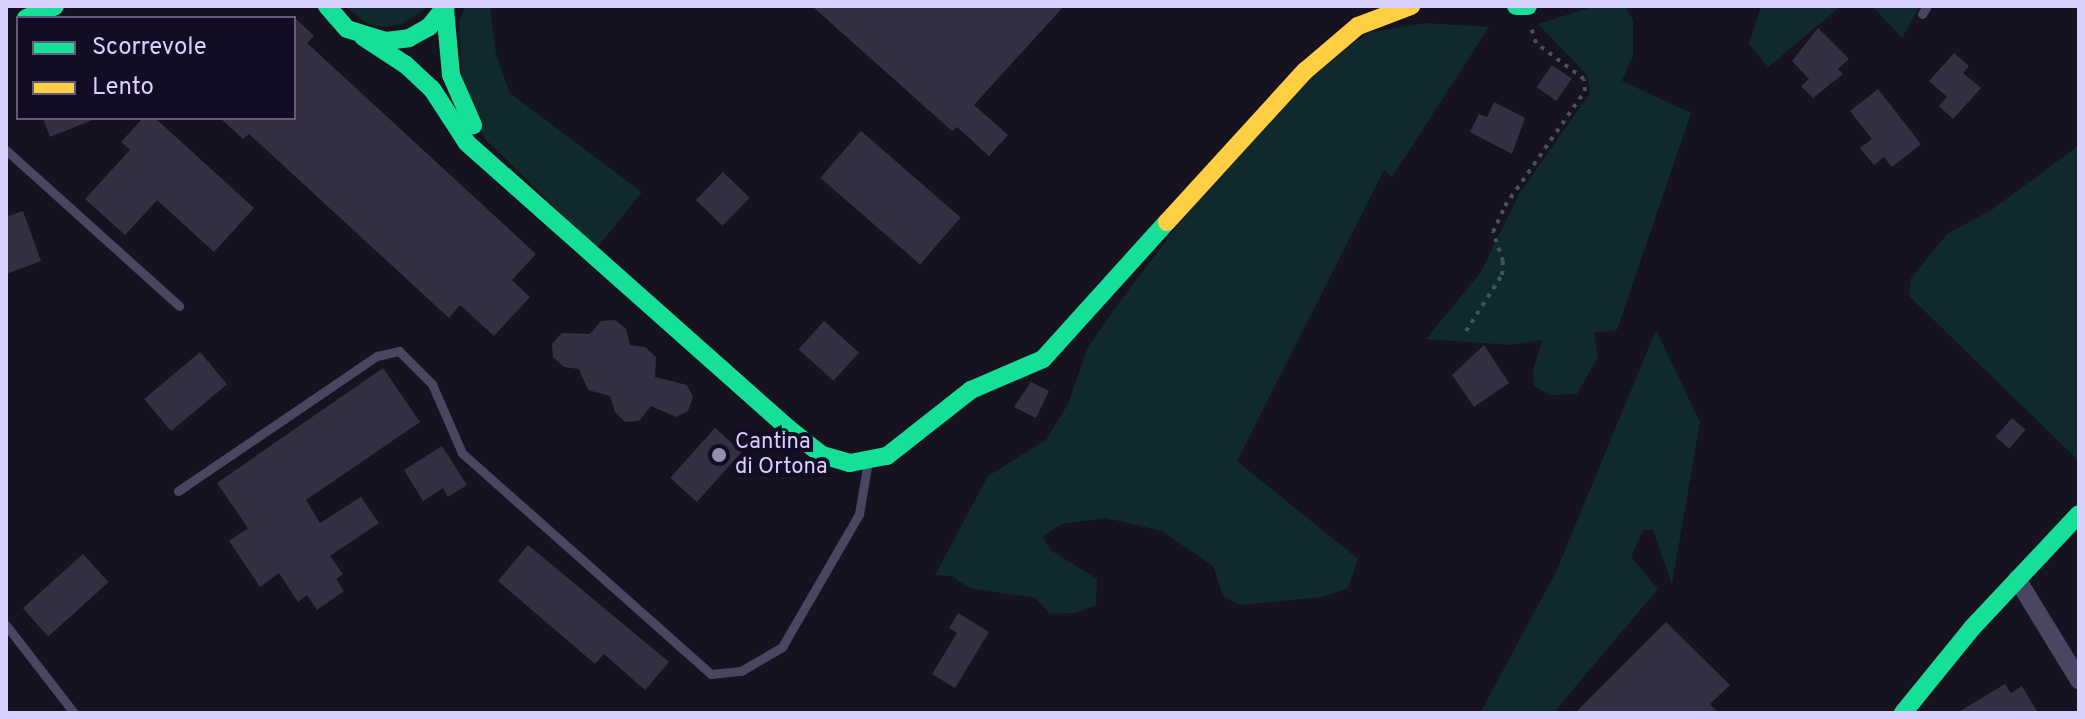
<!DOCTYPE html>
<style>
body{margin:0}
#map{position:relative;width:2085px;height:719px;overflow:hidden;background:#16121f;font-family:Overpass,sans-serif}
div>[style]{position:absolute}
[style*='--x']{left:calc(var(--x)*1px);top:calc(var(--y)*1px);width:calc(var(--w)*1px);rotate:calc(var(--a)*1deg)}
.green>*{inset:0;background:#10292d}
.building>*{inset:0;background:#343041;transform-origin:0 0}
.path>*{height:4px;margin-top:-2px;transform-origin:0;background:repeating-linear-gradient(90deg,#455262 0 4px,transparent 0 10px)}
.lane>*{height:9px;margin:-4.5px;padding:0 4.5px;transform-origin:4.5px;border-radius:4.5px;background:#4a4661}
.street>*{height:18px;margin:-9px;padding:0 9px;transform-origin:9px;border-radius:9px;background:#4a4661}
.fast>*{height:18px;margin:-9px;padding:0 9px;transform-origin:9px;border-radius:9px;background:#16e098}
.slow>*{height:18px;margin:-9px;padding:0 9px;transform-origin:9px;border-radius:9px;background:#ffcf43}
.dots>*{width:22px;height:22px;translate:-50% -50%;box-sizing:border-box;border:4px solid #130c25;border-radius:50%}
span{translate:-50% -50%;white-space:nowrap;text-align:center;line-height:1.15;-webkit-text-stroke:8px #130c25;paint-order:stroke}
.poi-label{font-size:22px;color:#dad0ff}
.left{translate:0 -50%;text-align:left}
.frame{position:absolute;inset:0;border:8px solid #dad0ff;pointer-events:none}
.legend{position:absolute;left:16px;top:16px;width:280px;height:104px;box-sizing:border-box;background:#130c25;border:2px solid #635a7c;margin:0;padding:10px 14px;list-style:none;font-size:24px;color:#dad0ff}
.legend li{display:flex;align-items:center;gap:16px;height:40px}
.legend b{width:40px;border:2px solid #635a7c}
</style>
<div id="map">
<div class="green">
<i style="clip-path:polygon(344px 6px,429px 6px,402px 24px,385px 27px,368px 24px)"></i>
<i style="clip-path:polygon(465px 6px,490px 6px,496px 55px,510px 93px,642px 192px,597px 248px,486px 140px,463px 94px,459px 23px)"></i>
<i style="clip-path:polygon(1595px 6px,1625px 6px,1633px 20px,1633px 55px,1622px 81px,1691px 113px,1617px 330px,1594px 333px,1598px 357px,1577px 394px,1550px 395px,1534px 386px,1533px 370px,1542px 340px,1510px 345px,1426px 339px,1481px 272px,1519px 194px,1590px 93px,1587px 75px,1538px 24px)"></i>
<i style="clip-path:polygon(1761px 6px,1841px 6px,1768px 67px,1749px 44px)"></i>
<i style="clip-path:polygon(1872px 6px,1920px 6px,1902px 38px)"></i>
<i style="clip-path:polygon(1425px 23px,1489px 27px,1392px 177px,1384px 170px,1237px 461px,1358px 559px,1348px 588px,1323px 597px,1240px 605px,1223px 596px,1213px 566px,1162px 531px,1106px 518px,1061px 524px,1043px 537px,1050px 550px,1097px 579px,1096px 605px,1076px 613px,1050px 614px,1035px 598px,969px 588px,952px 576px,935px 575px,988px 476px,1046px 440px,1068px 404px,1087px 349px,1115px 308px,1184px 217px,1314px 68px,1370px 32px)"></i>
<i style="clip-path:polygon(2079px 145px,2079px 461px,1909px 296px,1911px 278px,1947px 234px,1993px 209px)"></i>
<i style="clip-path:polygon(1656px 330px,1700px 422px,1672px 584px,1653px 530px,1643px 530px,1631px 557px,1658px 589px,1553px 713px,1480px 713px,1556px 572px)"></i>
</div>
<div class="building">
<i style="clip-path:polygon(812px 6px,1064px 6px,974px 105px,1008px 135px,989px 156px,957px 127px,952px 131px)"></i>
<i style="clip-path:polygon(294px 17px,314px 36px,307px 43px,536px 254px,512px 280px,530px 297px,494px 336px,460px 305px,449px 318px,249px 134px,243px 139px,220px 118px,294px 118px)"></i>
<i style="clip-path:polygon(1818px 28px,1849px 59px,1838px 69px,1843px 74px,1813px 98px,1801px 86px,1809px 79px,1792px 61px)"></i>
<i style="clip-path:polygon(1954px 53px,1969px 66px,1963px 73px,1981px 88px,1953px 119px,1939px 106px,1947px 97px,1929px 81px)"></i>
<i style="left:1552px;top:65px;width:24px;height:27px;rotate:35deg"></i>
<i style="clip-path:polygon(1878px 89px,1921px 144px,1892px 167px,1884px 157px,1874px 165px,1860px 148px,1872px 139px,1850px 111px)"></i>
<i style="clip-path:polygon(1494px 102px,1525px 118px,1512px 154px,1470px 132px,1479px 114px,1487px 117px)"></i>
<i style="clip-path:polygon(43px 118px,95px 118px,95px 119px,50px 137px)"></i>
<i style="clip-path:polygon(143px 118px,155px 118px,254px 208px,214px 252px,157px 200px,125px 235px,85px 199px,130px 150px,121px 142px)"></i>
<i style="left:861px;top:131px;width:132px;height:62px;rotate:41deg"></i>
<i style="left:723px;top:172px;width:37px;height:39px;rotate:44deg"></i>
<i style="clip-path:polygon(23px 211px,41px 261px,6px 274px,6px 217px)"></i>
<i style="clip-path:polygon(615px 320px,626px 329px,630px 345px,645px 347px,656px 357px,655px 377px,687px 385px,693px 397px,688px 411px,676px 417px,651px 406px,639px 421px,625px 422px,615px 412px,610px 396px,588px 390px,579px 369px,564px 367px,553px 357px,552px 344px,562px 333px,590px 334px,601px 321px)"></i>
<i style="left:824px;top:321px;width:47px;height:38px;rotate:42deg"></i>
<i style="clip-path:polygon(1484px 345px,1509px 383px,1474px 407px,1452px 375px)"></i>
<i style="left:200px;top:352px;width:42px;height:73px;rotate:50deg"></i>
<i style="clip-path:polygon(383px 368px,420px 422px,306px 500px,320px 523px,361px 497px,379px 523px,330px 556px,343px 574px,336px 579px,344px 591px,317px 610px,307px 595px,298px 602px,279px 573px,260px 587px,229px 541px,248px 528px,217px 483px)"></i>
<i style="clip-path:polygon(1031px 382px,1049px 391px,1036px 418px,1014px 407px)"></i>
<i style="left:2012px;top:418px;width:18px;height:25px;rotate:41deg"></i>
<i style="left:715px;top:428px;width:36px;height:67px;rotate:42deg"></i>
<i style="clip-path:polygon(442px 446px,467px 485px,448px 497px,443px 488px,423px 501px,404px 470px)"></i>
<i style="clip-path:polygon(528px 545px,669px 662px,645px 690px,604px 654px,595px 664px,498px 581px)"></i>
<i style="left:83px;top:554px;width:38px;height:81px;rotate:48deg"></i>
<i style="clip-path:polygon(958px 613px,989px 632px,955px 688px,932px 674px,957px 633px,949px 628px)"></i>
<i style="clip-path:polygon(1666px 622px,1730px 685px,1710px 704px,1719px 713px,1575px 713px)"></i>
<i style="clip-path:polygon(2005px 684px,2011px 693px,2022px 686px,2038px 713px,1957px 713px)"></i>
</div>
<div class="path">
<i style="--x:1466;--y:331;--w:67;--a:-57.3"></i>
<i style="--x:1502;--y:275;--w:14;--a:-86"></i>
<i style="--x:1503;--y:261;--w:31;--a:-109"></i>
<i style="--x:1493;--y:232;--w:29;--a:-65"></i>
<i style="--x:1505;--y:206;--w:140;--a:-55.2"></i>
<i style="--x:1585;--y:91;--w:12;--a:-95"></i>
<i style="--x:1584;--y:79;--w:60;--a:-143.1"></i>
<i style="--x:1536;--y:43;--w:16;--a:-108"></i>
</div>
<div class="lane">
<i style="--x:1922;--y:14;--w:9;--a:-58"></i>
<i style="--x:6;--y:150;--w:233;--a:42"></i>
<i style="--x:178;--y:491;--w:240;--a:-34.2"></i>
<i style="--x:377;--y:356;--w:23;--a:-13"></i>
<i style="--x:399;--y:351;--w:47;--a:45"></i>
<i style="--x:432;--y:384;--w:75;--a:66.5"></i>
<i style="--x:462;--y:453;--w:333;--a:41.6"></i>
<i style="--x:711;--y:674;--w:30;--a:-6"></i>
<i style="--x:741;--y:671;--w:48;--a:-30.3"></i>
<i style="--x:782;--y:647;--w:154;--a:-59.9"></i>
<i style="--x:859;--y:514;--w:54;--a:-80.4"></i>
<i style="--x:6;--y:625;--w:111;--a:52.3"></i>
</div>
<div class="street">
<i style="--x:2017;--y:579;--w:119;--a:58.5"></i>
</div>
<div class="fast">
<i style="--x:327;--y:6;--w:30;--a:49"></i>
<i style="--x:347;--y:29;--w:41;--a:17.1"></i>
<i style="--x:386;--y:41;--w:23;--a:-7"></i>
<i style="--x:409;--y:38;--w:23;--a:-29"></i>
<i style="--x:429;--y:27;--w:27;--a:-51"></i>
<i style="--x:1516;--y:6;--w:12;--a:0"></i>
<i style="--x:445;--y:9;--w:66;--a:84.8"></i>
<i style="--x:451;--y:75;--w:55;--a:66.3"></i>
<i style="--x:26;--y:18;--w:31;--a:-22"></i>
<i style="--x:363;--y:37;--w:51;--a:33.1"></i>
<i style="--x:406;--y:65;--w:35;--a:43"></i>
<i style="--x:432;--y:89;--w:64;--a:57.1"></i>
<i style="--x:467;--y:143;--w:429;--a:41.6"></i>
<i style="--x:788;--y:428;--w:43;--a:38.5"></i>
<i style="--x:822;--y:455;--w:29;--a:16"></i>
<i style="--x:850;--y:463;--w:38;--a:-11"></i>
<i style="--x:887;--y:456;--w:107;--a:-38.2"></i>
<i style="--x:971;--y:390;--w:78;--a:-23.3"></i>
<i style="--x:1043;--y:359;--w:185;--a:-47.9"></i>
<i style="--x:1903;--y:713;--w:109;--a:-50.9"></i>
<i style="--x:1972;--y:628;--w:156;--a:-46.8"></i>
</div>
<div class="slow">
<i style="--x:1167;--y:222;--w:205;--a:-47.6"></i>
<i style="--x:1305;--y:71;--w:70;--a:-40.3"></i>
<i style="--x:1358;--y:26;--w:57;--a:-20.7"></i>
</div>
<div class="dots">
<i style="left:719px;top:455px;background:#958eb1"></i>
</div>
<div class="poi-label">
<span class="left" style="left:735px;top:455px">Cantina<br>di Ortona</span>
</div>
<div class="frame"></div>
<ul class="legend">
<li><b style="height:10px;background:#16e098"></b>Scorrevole</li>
<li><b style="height:10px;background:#ffcf43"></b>Lento</li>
</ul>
</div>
